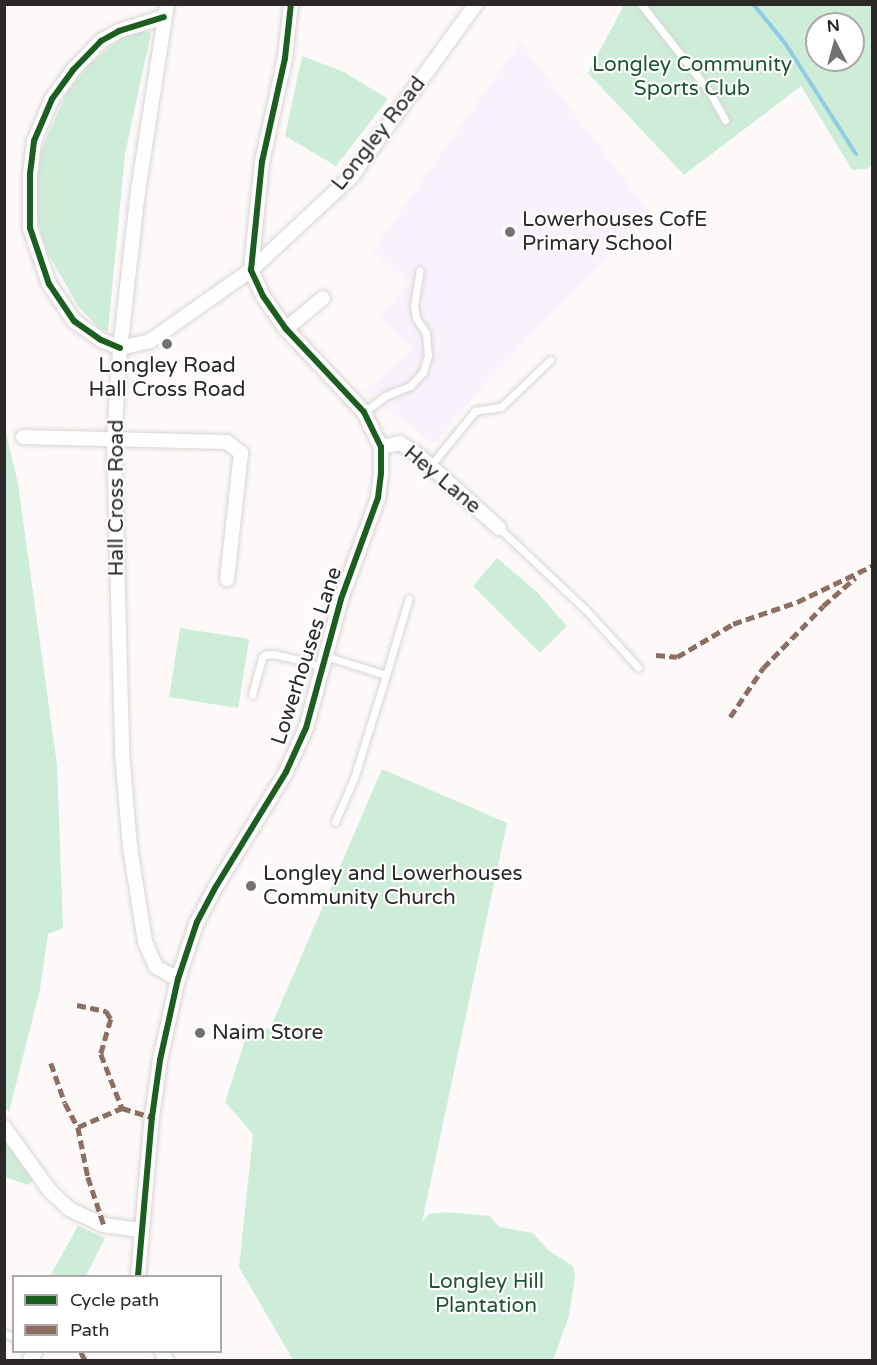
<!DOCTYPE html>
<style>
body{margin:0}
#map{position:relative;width:877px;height:1365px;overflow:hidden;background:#fcf9f8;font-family:"Varela Round",sans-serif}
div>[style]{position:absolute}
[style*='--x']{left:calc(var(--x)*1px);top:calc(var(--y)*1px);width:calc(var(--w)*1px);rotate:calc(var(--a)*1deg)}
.education>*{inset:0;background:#f9f1fc}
.green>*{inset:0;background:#ceedd8;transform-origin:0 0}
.stream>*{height:4px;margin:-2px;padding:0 2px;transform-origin:2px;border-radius:2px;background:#8fcbe5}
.roads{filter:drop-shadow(0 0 2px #d8d5d3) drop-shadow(0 0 2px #d8d5d3)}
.service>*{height:7px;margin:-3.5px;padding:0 3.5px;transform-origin:3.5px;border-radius:3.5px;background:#fffefe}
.minor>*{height:14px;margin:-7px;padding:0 7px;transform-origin:7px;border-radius:7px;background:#fffefe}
.quiet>*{height:4.5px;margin-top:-2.25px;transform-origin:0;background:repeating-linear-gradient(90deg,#8d6e63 0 9px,transparent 0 13.5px)}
.cycleway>*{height:6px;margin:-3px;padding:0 3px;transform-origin:3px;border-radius:3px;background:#1b5e20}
.dots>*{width:16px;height:16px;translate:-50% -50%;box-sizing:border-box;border:3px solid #fff;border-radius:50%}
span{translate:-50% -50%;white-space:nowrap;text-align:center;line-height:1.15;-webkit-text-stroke:4.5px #fff;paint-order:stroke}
.park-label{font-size:21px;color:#1f5536}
.street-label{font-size:21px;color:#2c2827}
.poi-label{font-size:21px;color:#2c2827}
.left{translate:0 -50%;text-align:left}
.frame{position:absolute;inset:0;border:6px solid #2c2827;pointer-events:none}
.legend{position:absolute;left:12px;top:1275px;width:210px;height:78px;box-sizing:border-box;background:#fff;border:2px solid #aba9a9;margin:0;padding:8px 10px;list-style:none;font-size:18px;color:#2c2827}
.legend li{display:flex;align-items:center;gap:12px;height:30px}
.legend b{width:30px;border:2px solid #aba9a9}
.north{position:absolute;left:805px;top:12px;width:60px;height:60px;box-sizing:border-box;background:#fff;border:2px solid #aba9a9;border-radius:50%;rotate:354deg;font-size:16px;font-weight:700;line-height:24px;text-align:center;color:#2c2827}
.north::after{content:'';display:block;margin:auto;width:21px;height:27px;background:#757170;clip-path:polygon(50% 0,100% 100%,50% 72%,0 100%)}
</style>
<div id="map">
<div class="education">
<i style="clip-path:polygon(520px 42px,651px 214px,486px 382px,434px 444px,364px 391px,413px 350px,379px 316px,408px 283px,373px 250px)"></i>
</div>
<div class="green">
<i style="clip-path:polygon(evenodd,624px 5px,872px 5px,872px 165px,867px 169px,852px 170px,801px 86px,684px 175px,588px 73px,624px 5px,817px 24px,853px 24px,853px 60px,817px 60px,817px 24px)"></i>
<i style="clip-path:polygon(139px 31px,151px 33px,125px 154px,108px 331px,101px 330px,78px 306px,46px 250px,36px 214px,36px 182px,42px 148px,66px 94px,90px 64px,119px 39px)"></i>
<i style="clip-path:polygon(302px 56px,344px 72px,388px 99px,336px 166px,285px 136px)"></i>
<i style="clip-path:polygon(4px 424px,18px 484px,57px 765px,63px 928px,48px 934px,40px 989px,9px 1112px,4px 1106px)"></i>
<i style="clip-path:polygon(497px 558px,537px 592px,567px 626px,540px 653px,473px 586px)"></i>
<i style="left:180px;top:628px;width:70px;height:70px;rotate:9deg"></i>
<i style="clip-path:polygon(382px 769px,507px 823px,422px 1222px,429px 1214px,447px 1212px,490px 1216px,499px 1227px,533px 1233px,548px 1250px,573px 1266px,575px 1276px,569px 1316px,553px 1360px,293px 1360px,239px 1267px,253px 1134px,225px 1102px,250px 1025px,270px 1029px)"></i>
<i style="clip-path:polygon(4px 1128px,39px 1173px,28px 1185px,5px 1177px)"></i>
<i style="clip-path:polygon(78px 1226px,105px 1238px,86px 1276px,50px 1276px)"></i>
</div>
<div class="stream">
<i style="--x:753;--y:4;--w:50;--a:50.6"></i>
<i style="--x:785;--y:43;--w:132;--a:57.4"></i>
</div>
<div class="roads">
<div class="service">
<i style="--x:641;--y:4;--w:110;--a:52"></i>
<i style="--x:709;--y:91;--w:33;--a:61"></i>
<i style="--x:364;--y:412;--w:26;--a:-37"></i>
<i style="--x:385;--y:396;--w:27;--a:-22"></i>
<i style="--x:410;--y:386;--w:19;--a:-47"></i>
<i style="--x:423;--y:372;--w:17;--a:-73"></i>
<i style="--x:428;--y:356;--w:23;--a:-95"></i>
<i style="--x:426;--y:333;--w:18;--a:-124"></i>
<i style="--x:416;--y:318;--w:12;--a:-99"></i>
<i style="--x:414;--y:306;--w:36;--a:-81"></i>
<i style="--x:431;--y:465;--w:70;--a:-50.8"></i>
<i style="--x:475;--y:411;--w:26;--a:-9"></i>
<i style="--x:501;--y:407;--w:68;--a:-43.8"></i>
<i style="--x:499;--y:528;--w:118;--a:43.3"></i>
<i style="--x:585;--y:609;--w:79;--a:47.6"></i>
<i style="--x:326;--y:656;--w:63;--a:17.6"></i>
<i style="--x:386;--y:675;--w:80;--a:-73.4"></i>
<i style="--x:252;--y:695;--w:39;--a:-75"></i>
<i style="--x:262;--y:657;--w:4;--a:-34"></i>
<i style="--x:265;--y:655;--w:8;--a:-7"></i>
<i style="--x:273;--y:654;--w:36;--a:13"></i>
<i style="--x:308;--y:662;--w:15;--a:23"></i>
<i style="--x:335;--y:822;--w:48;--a:-66.6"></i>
<i style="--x:354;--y:778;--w:108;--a:-72.7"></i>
<i style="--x:4;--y:1333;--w:11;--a:22"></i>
</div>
<div class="minor">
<i style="--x:167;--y:4;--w:189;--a:98.8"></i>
<i style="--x:138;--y:191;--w:158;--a:96.5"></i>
<i style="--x:120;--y:348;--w:92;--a:93.7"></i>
<i style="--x:114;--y:440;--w:313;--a:88.5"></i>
<i style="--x:122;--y:753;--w:94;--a:85.1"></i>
<i style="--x:130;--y:847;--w:96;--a:81"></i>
<i style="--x:145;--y:942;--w:27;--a:66"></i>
<i style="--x:156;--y:967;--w:25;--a:29"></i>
<i style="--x:286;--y:329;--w:48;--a:-40"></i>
<i style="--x:120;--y:348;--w:31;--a:-13"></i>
<i style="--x:150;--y:341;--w:123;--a:-35.1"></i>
<i style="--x:251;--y:270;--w:137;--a:-42.9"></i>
<i style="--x:351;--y:177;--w:213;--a:-54.2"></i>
<i style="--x:120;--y:348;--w:21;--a:-157"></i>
<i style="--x:101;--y:340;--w:33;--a:-145"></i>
<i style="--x:74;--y:321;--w:45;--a:-124"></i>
<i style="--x:49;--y:284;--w:59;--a:-108.7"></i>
<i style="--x:30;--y:228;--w:54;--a:-90"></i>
<i style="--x:30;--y:174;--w:33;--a:-83"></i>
<i style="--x:34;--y:141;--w:46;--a:-66.8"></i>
<i style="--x:52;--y:99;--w:36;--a:-54"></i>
<i style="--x:73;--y:70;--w:40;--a:-46"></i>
<i style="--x:101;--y:41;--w:21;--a:-29"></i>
<i style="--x:119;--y:31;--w:47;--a:-17.3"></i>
<i style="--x:23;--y:437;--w:204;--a:1.4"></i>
<i style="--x:227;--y:442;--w:18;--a:38"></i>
<i style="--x:241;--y:453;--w:127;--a:96.3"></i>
<i style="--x:381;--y:447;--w:19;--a:-12"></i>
<i style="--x:400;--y:443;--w:22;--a:34"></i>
<i style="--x:418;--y:455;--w:109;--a:42"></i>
<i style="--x:4;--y:1127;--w:79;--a:54.3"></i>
<i style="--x:50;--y:1191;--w:26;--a:43"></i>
<i style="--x:69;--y:1209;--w:38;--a:25"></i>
<i style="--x:104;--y:1225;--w:36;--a:8"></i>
<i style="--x:138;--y:1276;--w:160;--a:-85"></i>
<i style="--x:152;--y:1117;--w:58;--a:-82"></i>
<i style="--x:160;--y:1060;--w:83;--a:-77.5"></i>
<i style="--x:178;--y:979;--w:60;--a:-71.6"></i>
<i style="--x:197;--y:922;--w:38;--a:-62"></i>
<i style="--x:215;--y:888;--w:136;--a:-58.5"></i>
<i style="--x:286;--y:772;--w:48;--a:-65.6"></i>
<i style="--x:306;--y:728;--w:134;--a:-74.8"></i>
<i style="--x:341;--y:599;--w:108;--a:-69.9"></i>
<i style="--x:378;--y:498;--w:25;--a:-83"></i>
<i style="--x:381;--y:473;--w:26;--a:-90"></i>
<i style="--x:381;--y:447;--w:39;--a:-116"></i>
<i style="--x:364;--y:412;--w:114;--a:-133.2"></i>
<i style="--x:286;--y:329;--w:40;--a:-124.9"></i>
<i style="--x:263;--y:296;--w:29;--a:-115"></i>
<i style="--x:251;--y:270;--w:109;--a:-84.2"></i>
<i style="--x:262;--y:162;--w:107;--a:-77.5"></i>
<i style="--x:285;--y:58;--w:54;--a:-83.7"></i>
<i style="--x:162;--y:1352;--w:9;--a:63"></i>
<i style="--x:30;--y:1360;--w:9;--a:-58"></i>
</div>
</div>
<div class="quiet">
<i style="--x:656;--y:655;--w:21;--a:5"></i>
<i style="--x:677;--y:657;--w:65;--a:-30.5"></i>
<i style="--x:733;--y:624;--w:68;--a:-19"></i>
<i style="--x:797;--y:602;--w:83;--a:-25.6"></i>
<i style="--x:730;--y:717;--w:59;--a:-56"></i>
<i style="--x:763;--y:668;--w:86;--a:-45.9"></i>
<i style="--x:823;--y:606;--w:43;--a:-41.2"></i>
<i style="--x:77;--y:1005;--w:30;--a:12"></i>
<i style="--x:106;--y:1011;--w:9;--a:58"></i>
<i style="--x:111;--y:1019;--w:36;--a:106"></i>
<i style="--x:101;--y:1054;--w:58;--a:68.7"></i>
<i style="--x:122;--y:1108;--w:31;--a:17"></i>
<i style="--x:51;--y:1063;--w:42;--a:70.7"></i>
<i style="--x:65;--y:1103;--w:27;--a:62"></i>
<i style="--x:78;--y:1127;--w:51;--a:78.7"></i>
<i style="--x:88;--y:1177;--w:51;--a:71.6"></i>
<i style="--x:78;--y:1127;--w:48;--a:-23.4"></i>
<i style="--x:81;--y:1352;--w:9;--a:63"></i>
</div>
<div class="cycleway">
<i style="--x:120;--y:348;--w:21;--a:-157"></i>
<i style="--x:101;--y:340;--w:33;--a:-145"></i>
<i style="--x:74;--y:321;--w:45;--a:-124"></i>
<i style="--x:49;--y:284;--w:59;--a:-108.7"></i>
<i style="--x:30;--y:228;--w:54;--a:-90"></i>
<i style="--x:30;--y:174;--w:33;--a:-83"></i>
<i style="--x:34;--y:141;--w:46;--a:-66.8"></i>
<i style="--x:52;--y:99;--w:36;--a:-54"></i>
<i style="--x:73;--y:70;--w:40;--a:-46"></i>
<i style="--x:101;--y:41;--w:21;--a:-29"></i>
<i style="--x:119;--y:31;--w:47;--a:-17.3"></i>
<i style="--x:138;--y:1276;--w:160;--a:-85"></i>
<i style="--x:152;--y:1117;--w:58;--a:-82"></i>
<i style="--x:160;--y:1060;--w:83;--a:-77.5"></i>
<i style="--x:178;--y:979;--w:60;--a:-71.6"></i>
<i style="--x:197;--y:922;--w:38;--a:-62"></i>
<i style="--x:215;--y:888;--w:136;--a:-58.5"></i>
<i style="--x:286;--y:772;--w:48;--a:-65.6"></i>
<i style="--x:306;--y:728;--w:134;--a:-74.8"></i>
<i style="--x:341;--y:599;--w:108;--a:-69.9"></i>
<i style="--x:378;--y:498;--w:25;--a:-83"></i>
<i style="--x:381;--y:473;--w:26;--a:-90"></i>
<i style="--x:381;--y:447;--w:39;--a:-116"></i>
<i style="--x:364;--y:412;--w:114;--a:-133.2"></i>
<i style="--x:286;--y:329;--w:40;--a:-124.9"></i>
<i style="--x:263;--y:296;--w:29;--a:-115"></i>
<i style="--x:251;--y:270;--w:109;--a:-84.2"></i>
<i style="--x:262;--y:162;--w:107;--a:-77.5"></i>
<i style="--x:285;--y:58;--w:54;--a:-83.7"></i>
</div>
<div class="dots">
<i style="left:510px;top:232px;background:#757170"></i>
<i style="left:167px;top:344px;background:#757170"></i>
<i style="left:251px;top:886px;background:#757170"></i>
<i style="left:200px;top:1033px;background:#757170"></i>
</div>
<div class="park-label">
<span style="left:692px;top:77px">Longley Community<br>Sports Club</span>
<span style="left:486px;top:1294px">Longley Hill<br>Plantation</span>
</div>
<div class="street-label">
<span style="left:379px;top:134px;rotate:-52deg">Longley Road</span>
<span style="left:442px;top:480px;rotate:40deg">Hey Lane</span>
<span style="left:117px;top:498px;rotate:-90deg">Hall Cross Road</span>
<span style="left:307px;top:656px;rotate:-72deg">Lowerhouses Lane</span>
</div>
<div class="poi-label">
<span class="left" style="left:522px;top:232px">Lowerhouses CofE<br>Primary School</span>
<span style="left:167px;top:378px">Longley Road<br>Hall Cross Road</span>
<span class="left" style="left:263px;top:886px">Longley and Lowerhouses<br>Community Church</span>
<span class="left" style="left:212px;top:1033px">Naim Store</span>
</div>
<div class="frame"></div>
<ul class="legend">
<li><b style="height:8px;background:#1b5e20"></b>Cycle path</li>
<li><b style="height:8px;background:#8d6e63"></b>Path</li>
</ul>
<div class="north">N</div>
</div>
